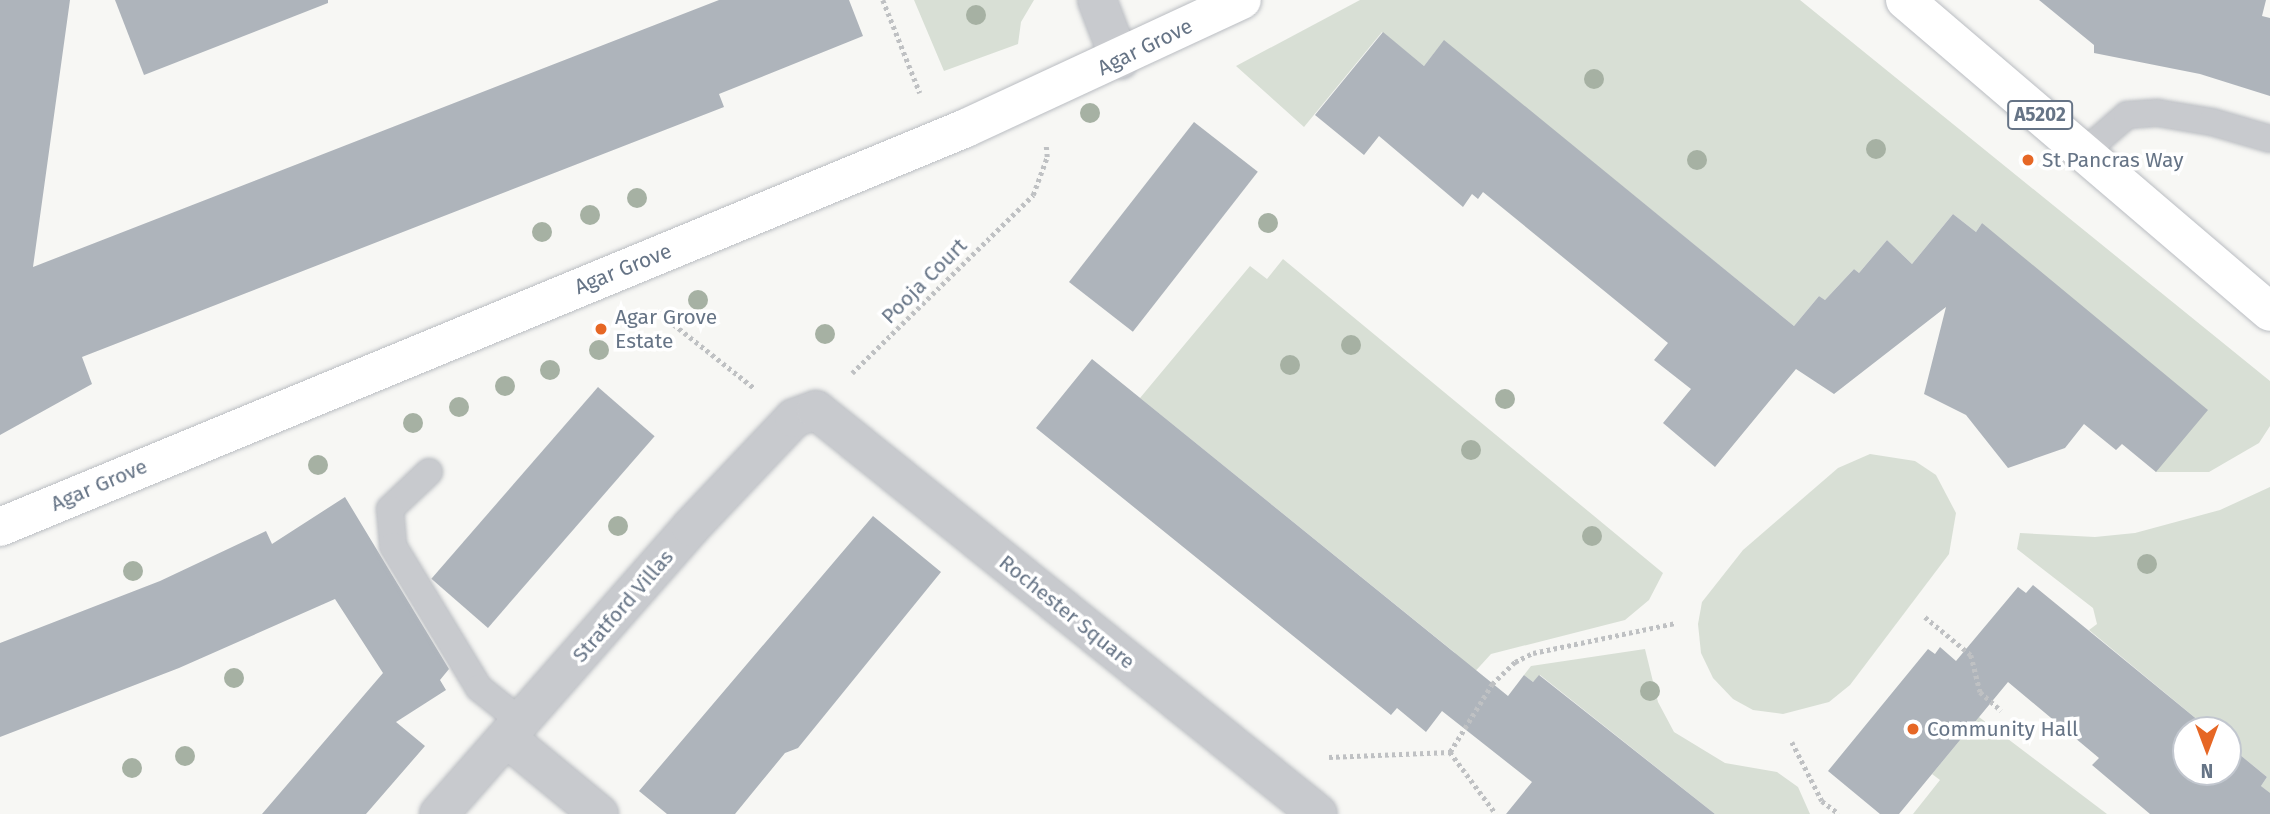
<!DOCTYPE html>
<style>
body{margin:0}
#map{position:relative;width:2270px;height:814px;overflow:hidden;background:#f7f7f4;font-family:"Fira Sans",sans-serif}
div>[style]{position:absolute}
[style*='--x']{left:calc(var(--x)*1px);top:calc(var(--y)*1px);width:calc(var(--w)*1px);rotate:calc(var(--a)*1deg)}
.green>*{inset:0;background:#d8dfd5}
.building>*{inset:0;background:#aeb4bb;transform-origin:0 0}
.path>*{height:4.5px;margin-top:-2.25px;transform-origin:0;background:repeating-linear-gradient(90deg,#bfc1c3 0 3.5px,transparent 0 7px)}
.roads{filter:drop-shadow(0 0 2px #babdc2) drop-shadow(0 0 2px #babdc2)}
.lane>*{height:26px;margin:-13px;padding:0 13px;transform-origin:13px;border-radius:13px;background:#c8cace}
.street>*{height:38px;margin:-19px;padding:0 19px;transform-origin:19px;border-radius:19px;background:#c8cace}
.secondary>*{height:38px;margin:-19px;padding:0 19px;transform-origin:19px;border-radius:19px;background:#fff}
.primary>*{height:38px;margin:-19px;padding:0 19px;transform-origin:19px;border-radius:19px;background:#fff}
.trees>*{width:20px;height:20px;margin:-10px;border-radius:50%;background:#a6b1a3}
.dots>*{width:19px;height:19px;translate:-50% -50%;box-sizing:border-box;border:4px solid #fff;border-radius:50%}
span{translate:-50% -50%;white-space:nowrap;text-align:center;line-height:1.15;-webkit-text-stroke:7px #fff;paint-order:stroke}
.shield-label span{padding:2px 5px;background:#fff;border:2px solid;border-radius:5px;-webkit-text-stroke-width:0}
.shield-label{font-size:19px;color:#667486;font-weight:700}
.street-label{font-size:21px;color:#667486}
.poi-label{font-size:21px;color:#667486}
.left{translate:0 -50%;text-align:left}
.north{position:absolute;left:2172px;top:716px;width:70px;height:70px;box-sizing:border-box;background:#fff;border:2px solid #c2c7cf;border-radius:50%;rotate:180deg;font-size:19px;font-weight:700;line-height:28px;text-align:center;color:#667486}
.north::after{content:'';display:block;margin:auto;width:24px;height:32px;background:#e66725;clip-path:polygon(50% 0,100% 100%,50% 72%,0 100%)}
</style>
<div id="map">
<div class="green">
<i style="clip-path:polygon(914px 0,1034px 0,1021px 22px,1018px 44px,944px 71px)"></i>
<i style="clip-path:polygon(1360px 0,1800px 0,2270px 381px,2270px 426px,2259px 443px,2209px 472px,2156px 472px,1982px 223px,1976px 232px,1953px 214px,1912px 264px,1887px 240px,1859px 273px,1854px 269px,1825px 300px,1819px 296px,1794px 326px,1444px 41px,1424px 66px,1382px 32px,1304px 127px,1236px 66px)"></i>
<i style="clip-path:polygon(1283px 259px,1663px 573px,1649px 600px,1625px 620px,1491px 654px,1470px 677px,1454px 652px,1140px 398px,1250px 266px,1267px 279px)"></i>
<i style="clip-path:polygon(1870px 454px,1915px 461px,1936px 475px,1956px 513px,1949px 554px,1850px 685px,1829px 702px,1783px 714px,1753px 710px,1733px 699px,1713px 678px,1701px 653px,1698px 624px,1702px 602px,1743px 550px,1838px 468px)"></i>
<i style="clip-path:polygon(2270px 487px,2270px 814px,2267px 791px,2261px 786px,2267px 777px,2228px 745px,2228px 730px,2210px 730px,2089px 630px,2097px 624px,2093px 608px,2017px 549px,2020px 533px,2095px 537px,2135px 533px,2220px 510px)"></i>
<i style="clip-path:polygon(1645px 649px,1658px 702px,1674px 732px,1725px 763px,1777px 772px,1798px 787px,1810px 814px,1715px 814px,1540px 675px,1533px 682px,1524px 675px,1531px 666px)"></i>
<i style="clip-path:polygon(1979px 717px,2107px 814px,1913px 814px,1940px 780px,1932px 774px)"></i>
</div>
<div class="building">
<i style="clip-path:polygon(0 0,70px 0,33px 267px,719px 0,849px 0,863px 36px,719px 94px,724px 107px,82px 357px,92px 384px,0 435px)"></i>
<i style="clip-path:polygon(115px 0,328px 0,328px 3px,144px 75px)"></i>
<i style="clip-path:polygon(2039px 0,2266px 0,2262px 16px,2270px 18px,2270px 96px,2200px 74px,2094px 53px,2094px 45px)"></i>
<i style="clip-path:polygon(1383px 32px,1424px 66px,1444px 40px,1794px 326px,1819px 296px,1825px 300px,1854px 269px,1859px 273px,1887px 240px,1912px 264px,1953px 214px,1976px 232px,1982px 223px,2208px 410px,2156px 472px,2122px 444px,2116px 450px,2084px 424px,2065px 448px,2008px 468px,1966px 415px,1924px 394px,1946px 307px,1834px 394px,1796px 369px,1715px 467px,1663px 423px,1691px 389px,1654px 360px,1668px 343px,1483px 192px,1478px 199px,1472px 194px,1463px 207px,1379px 136px,1364px 155px,1315px 115px)"></i>
<i style="left:1194px;top:122px;width:81px;height:203px;rotate:38deg"></i>
<i style="clip-path:polygon(1092px 359px,1508px 696px,1524px 675px,1533px 682px,1539px 675px,1715px 814px,1506px 814px,1532px 782px,1442px 711px,1426px 732px,1397px 708px,1391px 715px,1036px 428px)"></i>
<i style="left:598px;top:387px;width:75px;height:254px;rotate:41deg"></i>
<i style="clip-path:polygon(345px 497px,449px 669px,440px 680px,446px 690px,396px 722px,425px 746px,366px 814px,262px 814px,383px 673px,335px 599px,179px 668px,0 737px,0 643px,160px 581px,266px 531px,272px 544px)"></i>
<i style="clip-path:polygon(873px 516px,941px 572px,798px 748px,785px 753px,735px 814px,667px 814px,639px 791px)"></i>
<i style="clip-path:polygon(2033px 585px,2210px 730px,2186px 730px,2186px 772px,2228px 772px,2228px 745px,2267px 777px,2261px 786px,2270px 793px,2270px 814px,2150px 814px,2092px 765px,2099px 758px,2008px 682px,1899px 814px,1880px 814px,1828px 771px,1928px 649px,1935px 654px,1940px 647px,1956px 661px,2018px 587px,2026px 593px)"></i>
</div>
<div class="path">
<i style="--x:883;--y:0;--w:100;--a:68.3"></i>
<i style="--x:657;--y:311;--w:124;--a:38.4"></i>
<i style="--x:852;--y:373;--w:254;--a:-44.5"></i>
<i style="--x:1033;--y:195;--w:40;--a:-69.8"></i>
<i style="--x:1047;--y:157;--w:12;--a:-95"></i>
<i style="--x:1925;--y:617;--w:60;--a:39.6"></i>
<i style="--x:1971;--y:655;--w:38;--a:76"></i>
<i style="--x:1980;--y:692;--w:28;--a:41"></i>
<i style="--x:1792;--y:742;--w:66;--a:63"></i>
<i style="--x:1822;--y:801;--w:21;--a:37"></i>
<i style="--x:1450;--y:752;--w:77;--a:53.4"></i>
<i style="--x:1329;--y:757;--w:121;--a:-2.4"></i>
<i style="--x:1450;--y:752;--w:80;--a:-58.3"></i>
<i style="--x:1492;--y:684;--w:32;--a:-44"></i>
<i style="--x:1515;--y:662;--w:20;--a:-27"></i>
<i style="--x:1533;--y:653;--w:145;--a:-11.9"></i>
</div>
<div class="roads">
<div class="lane">
<i style="--x:2083;--y:153;--w:58;--a:-40.8"></i>
<i style="--x:2127;--y:115;--w:31;--a:-4"></i>
<i style="--x:2158;--y:113;--w:55;--a:9.5"></i>
<i style="--x:2212;--y:122;--w:60;--a:16.3"></i>
<i style="--x:429;--y:472;--w:54;--a:136.5"></i>
<i style="--x:390;--y:509;--w:37;--a:85"></i>
<i style="--x:393;--y:546;--w:166;--a:58.8"></i>
<i style="--x:479;--y:688;--w:56;--a:38.5"></i>
</div>
<div class="street">
<i style="--x:1097;--y:0;--w:64;--a:69"></i>
<i style="--x:508;--y:739;--w:118;--a:39.5"></i>
<i style="--x:439;--y:814;--w:382;--a:-48.7"></i>
<i style="--x:691;--y:527;--w:150;--a:-46.6"></i>
<i style="--x:794;--y:418;--w:23;--a:-20"></i>
<i style="--x:816;--y:410;--w:644;--a:38.83"></i>
</div>
<div class="secondary">
<i style="--x:0;--y:527;--w:1045;--a:-22.44"></i>
<i style="--x:966;--y:128;--w:304;--a:-24.9"></i>
</div>
<div class="primary">
<i style="--x:1905;--y:0;--w:480;--a:40.5"></i>
</div>
</div>
<div class="trees">
<i style="left:976px;top:15px"></i>
<i style="left:1594px;top:79px"></i>
<i style="left:1090px;top:113px"></i>
<i style="left:1876px;top:149px"></i>
<i style="left:1697px;top:160px"></i>
<i style="left:637px;top:198px"></i>
<i style="left:590px;top:215px"></i>
<i style="left:1268px;top:223px"></i>
<i style="left:542px;top:232px"></i>
<i style="left:698px;top:300px"></i>
<i style="left:825px;top:334px"></i>
<i style="left:1351px;top:345px"></i>
<i style="left:599px;top:350px"></i>
<i style="left:1290px;top:365px"></i>
<i style="left:550px;top:370px"></i>
<i style="left:505px;top:386px"></i>
<i style="left:1505px;top:399px"></i>
<i style="left:459px;top:407px"></i>
<i style="left:413px;top:423px"></i>
<i style="left:1471px;top:450px"></i>
<i style="left:318px;top:465px"></i>
<i style="left:618px;top:526px"></i>
<i style="left:1592px;top:536px"></i>
<i style="left:2147px;top:564px"></i>
<i style="left:133px;top:571px"></i>
<i style="left:234px;top:678px"></i>
<i style="left:1650px;top:691px"></i>
<i style="left:185px;top:756px"></i>
<i style="left:132px;top:768px"></i>
</div>
<div class="dots">
<i style="left:2028px;top:160px;background:#e66725"></i>
<i style="left:601px;top:329px;background:#e66725"></i>
<i style="left:1913px;top:729px;background:#e66725"></i>
</div>
<div class="shield-label">
<span style="left:2040px;top:115px">A5202</span>
</div>
<div class="street-label">
<span style="left:1145px;top:47px;rotate:-26deg">Agar Grove</span>
<span style="left:623px;top:269px;rotate:-22deg">Agar Grove</span>
<span style="left:924px;top:281px;rotate:-45deg">Pooja Court</span>
<span style="left:99px;top:485px;rotate:-23deg">Agar Grove</span>
<span style="left:623px;top:606px;rotate:-49deg">Stratford Villas</span>
<span style="left:1067px;top:612px;rotate:39deg">Rochester Square</span>
</div>
<div class="poi-label">
<span class="left" style="left:2042px;top:160px">St Pancras Way</span>
<span class="left" style="left:615px;top:329px">Agar Grove<br>Estate</span>
<span class="left" style="left:1927px;top:729px">Community Hall</span>
</div>
<div class="north">N</div>
</div>
